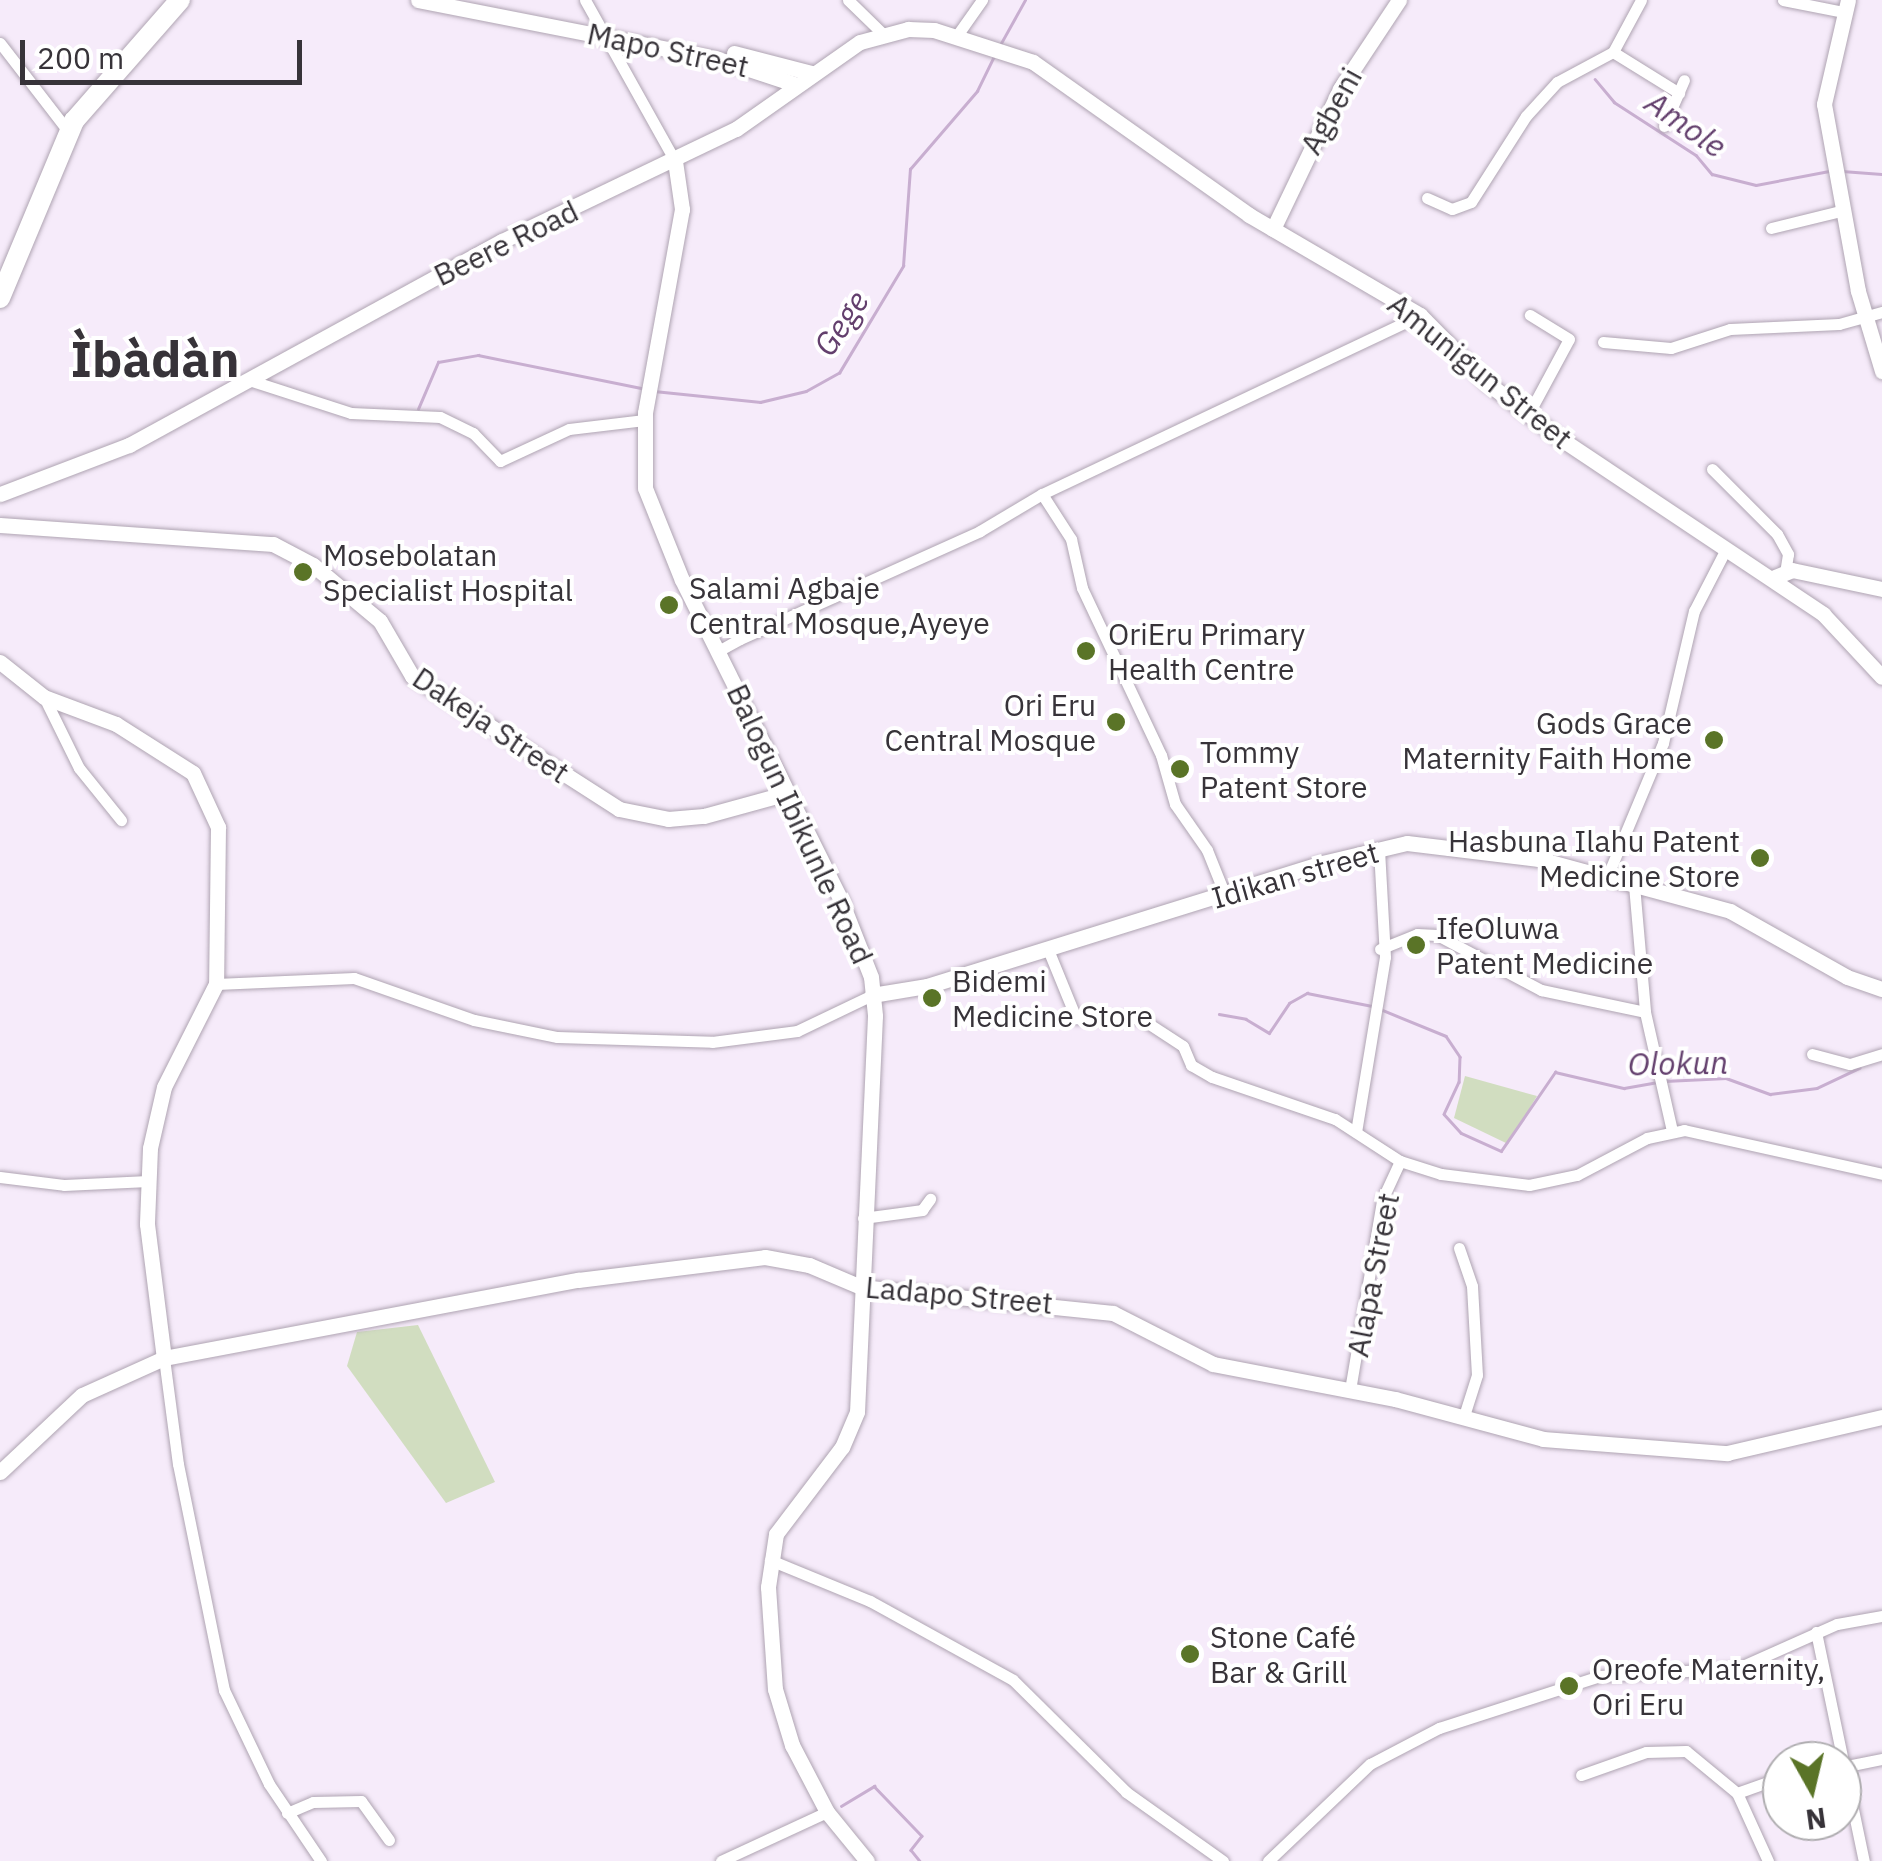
<!DOCTYPE html>
<meta charset="utf-8">
<style>
body{margin:0}
#map{position:relative;width:1882px;height:1861px;overflow:hidden;background:#f6ebfa;font-family:"IBM Plex Sans",sans-serif}
div>[style]{position:absolute}
[style*='--x']{left:calc(var(--x)*1px);top:calc(var(--y)*1px);width:calc(var(--w)*1px);rotate:calc(var(--a)*1deg)}
.green>*{inset:0;background:#d1ddc0}
.stream>*{height:2.5px;margin:-1.25px;padding:0 1.25px;transform-origin:1.25px;border-radius:1.25px;background:#c8aed0}
.roads{filter:drop-shadow(0 0 2px #afa4b2) drop-shadow(0 0 2px #afa4b2)}
.street>*{height:11px;margin:-5.5px;padding:0 5.5px;transform-origin:5.5px;border-radius:5.5px;background:#fff}
.secondary>*{height:15px;margin:-7.5px;padding:0 7.5px;transform-origin:7.5px;border-radius:7.5px;background:#fff}
.highway>*{height:20px;margin:-10px;padding:0 10px;transform-origin:10px;border-radius:10px;background:#fff}
.dots>*{width:28px;height:28px;translate:-50% -50%;box-sizing:border-box;border:5px solid #fff;border-radius:50%}
span{translate:-50% -50%;white-space:nowrap;text-align:center;line-height:1.15;-webkit-text-stroke:8px #fff;paint-order:stroke}
.street-label{font-size:30px;color:#373339}
.poi-label{font-size:30px;color:#373339}
.left{translate:0 -50%;text-align:left}
.right{translate:-100% -50%;text-align:right}
.water-label{font-size:32px;color:#633f6d;font-style:italic}
.town-label{font-size:50px;color:#373339;font-weight:700}
.north{position:absolute;left:1762px;top:1741px;width:100px;height:100px;box-sizing:border-box;background:#fff;border:2px solid #afadb0;border-radius:50%;rotate:172deg;font-size:28px;font-weight:700;line-height:40px;text-align:center;color:#373339}
.north::after{content:'';display:block;margin:auto;width:35px;height:45px;background:#5a7427;clip-path:polygon(50% 0,100% 100%,50% 72%,0 100%)}
.scale{position:absolute;left:20px;top:40px;width:282px;height:45px;box-sizing:border-box;border:5px solid #373339;border-top:0;padding-left:12px;font-size:30px;line-height:35px;white-space:nowrap;color:#373339;-webkit-text-stroke:8px #fff;paint-order:stroke}
</style>
<div id="map">
<div class="green">
<i style="clip-path:polygon(1465px 1076px,1537px 1096px,1508px 1144px,1454px 1118px)"></i>
<i style="clip-path:polygon(418px 1325px,495px 1482px,446px 1503px,347px 1366px,357px 1332px)"></i>
</div>
<div class="stream">
<i style="--x:1000;--y:45;--w:51;--a:-60.9"></i>
<i style="--x:1595;--y:79;--w:30;--a:50"></i>
<i style="--x:1614;--y:102;--w:98;--a:32.9"></i>
<i style="--x:1696;--y:155;--w:25;--a:50"></i>
<i style="--x:1712;--y:174;--w:45;--a:14"></i>
<i style="--x:1756;--y:185;--w:74;--a:-10.9"></i>
<i style="--x:1842;--y:171;--w:40;--a:4.3"></i>
<i style="--x:654;--y:391;--w:107;--a:5.9"></i>
<i style="--x:760;--y:402;--w:47;--a:-13.4"></i>
<i style="--x:806;--y:391;--w:38;--a:-29"></i>
<i style="--x:839;--y:373;--w:125;--a:-59.1"></i>
<i style="--x:903;--y:266;--w:97;--a:-85.9"></i>
<i style="--x:910;--y:169;--w:103;--a:-49.3"></i>
<i style="--x:977;--y:91;--w:39;--a:-64"></i>
<i style="--x:418;--y:409;--w:51;--a:-66.9"></i>
<i style="--x:438;--y:362;--w:41;--a:-9.9"></i>
<i style="--x:478;--y:355;--w:166;--a:11.4"></i>
<i style="--x:1380;--y:1009;--w:71;--a:22.2"></i>
<i style="--x:1446;--y:1036;--w:25;--a:56"></i>
<i style="--x:1460;--y:1057;--w:25;--a:92"></i>
<i style="--x:1459;--y:1082;--w:35;--a:115"></i>
<i style="--x:1444;--y:1114;--w:25;--a:48"></i>
<i style="--x:1461;--y:1133;--w:44;--a:24.2"></i>
<i style="--x:1501;--y:1151;--w:96;--a:-55.6"></i>
<i style="--x:1555;--y:1072;--w:71;--a:13.1"></i>
<i style="--x:1624;--y:1088;--w:34;--a:-10"></i>
<i style="--x:1219;--y:1014;--w:27;--a:10"></i>
<i style="--x:1246;--y:1019;--w:27;--a:31"></i>
<i style="--x:1269;--y:1033;--w:36;--a:-56"></i>
<i style="--x:1289;--y:1003;--w:21;--a:-29"></i>
<i style="--x:1307;--y:993;--w:66;--a:11.3"></i>
<i style="--x:1665;--y:1081;--w:61;--a:-2.8"></i>
<i style="--x:1726;--y:1078;--w:47;--a:20"></i>
<i style="--x:1770;--y:1094;--w:47;--a:-7.3"></i>
<i style="--x:1817;--y:1088;--w:47;--a:-25.5"></i>
<i style="--x:841;--y:1806;--w:39;--a:-31"></i>
<i style="--x:874;--y:1786;--w:69;--a:46.2"></i>
<i style="--x:922;--y:1836;--w:18;--a:128"></i>
<i style="--x:911;--y:1850;--w:14;--a:51"></i>
</div>
<div class="roads">
<div class="street">
<i style="--x:585;--y:0;--w:184;--a:60.8"></i>
<i style="--x:848;--y:0;--w:49;--a:44.2"></i>
<i style="--x:1783;--y:0;--w:61;--a:11.3"></i>
<i style="--x:958;--y:34;--w:42;--a:-54.8"></i>
<i style="--x:0;--y:43;--w:111;--a:52.3"></i>
<i style="--x:1613;--y:52;--w:78;--a:31.8"></i>
<i style="--x:1664;--y:126;--w:50;--a:-66.5"></i>
<i style="--x:1427;--y:198;--w:27;--a:24"></i>
<i style="--x:1452;--y:209;--w:20;--a:-20"></i>
<i style="--x:1471;--y:202;--w:102;--a:-57.4"></i>
<i style="--x:1526;--y:116;--w:46;--a:-47.6"></i>
<i style="--x:1557;--y:82;--w:64;--a:-28.2"></i>
<i style="--x:1613;--y:52;--w:59;--a:-61.7"></i>
<i style="--x:1771;--y:228;--w:72;--a:-13.7"></i>
<i style="--x:1603;--y:342;--w:68;--a:5"></i>
<i style="--x:1671;--y:348;--w:62;--a:-17.9"></i>
<i style="--x:1730;--y:329;--w:109;--a:-2.6"></i>
<i style="--x:1839;--y:324;--w:45;--a:-15.6"></i>
<i style="--x:252;--y:381;--w:104;--a:17.9"></i>
<i style="--x:351;--y:413;--w:89;--a:2.6"></i>
<i style="--x:440;--y:417;--w:37;--a:26"></i>
<i style="--x:473;--y:433;--w:39;--a:46"></i>
<i style="--x:500;--y:461;--w:76;--a:-24.9"></i>
<i style="--x:569;--y:429;--w:76;--a:-6.8"></i>
<i style="--x:1528;--y:415;--w:86;--a:-61.7"></i>
<i style="--x:1569;--y:339;--w:46;--a:-148.4"></i>
<i style="--x:1712;--y:469;--w:92;--a:45"></i>
<i style="--x:1777;--y:534;--w:23;--a:61"></i>
<i style="--x:1788;--y:554;--w:18;--a:99"></i>
<i style="--x:1042;--y:494;--w:54;--a:57.2"></i>
<i style="--x:1071;--y:539;--w:50;--a:77.3"></i>
<i style="--x:1082;--y:588;--w:185;--a:64.7"></i>
<i style="--x:1161;--y:755;--w:51;--a:74.1"></i>
<i style="--x:1175;--y:804;--w:56;--a:55.2"></i>
<i style="--x:1207;--y:850;--w:48;--a:68.2"></i>
<i style="--x:722;--y:659;--w:9;--a:-103"></i>
<i style="--x:720;--y:650;--w:23;--a:-29"></i>
<i style="--x:740;--y:639;--w:263;--a:-24.2"></i>
<i style="--x:980;--y:531;--w:72;--a:-30.8"></i>
<i style="--x:1042;--y:494;--w:418;--a:-25.3"></i>
<i style="--x:44;--y:697;--w:79;--a:63.8"></i>
<i style="--x:79;--y:768;--w:67;--a:51.1"></i>
<i style="--x:1607;--y:877;--w:145;--a:-67.3"></i>
<i style="--x:1663;--y:743;--w:136;--a:-76.8"></i>
<i style="--x:1694;--y:611;--w:70;--a:-62.7"></i>
<i style="--x:1634;--y:885;--w:127;--a:85"></i>
<i style="--x:1645;--y:1012;--w:122;--a:77.2"></i>
<i style="--x:1047;--y:947;--w:77;--a:67.8"></i>
<i style="--x:1076;--y:1018;--w:64;--a:0"></i>
<i style="--x:1140;--y:1018;--w:51;--a:33.1"></i>
<i style="--x:1183;--y:1046;--w:21;--a:67"></i>
<i style="--x:1191;--y:1065;--w:24;--a:30"></i>
<i style="--x:1212;--y:1077;--w:130;--a:18.9"></i>
<i style="--x:1335;--y:1119;--w:77;--a:32.9"></i>
<i style="--x:1400;--y:1161;--w:43;--a:17.6"></i>
<i style="--x:1441;--y:1174;--w:89;--a:7.1"></i>
<i style="--x:1529;--y:1185;--w:49;--a:-11.8"></i>
<i style="--x:1577;--y:1175;--w:79;--a:-27.9"></i>
<i style="--x:1647;--y:1138;--w:38;--a:-12"></i>
<i style="--x:1684;--y:1130;--w:203;--a:12.5"></i>
<i style="--x:1380;--y:949;--w:40;--a:-22"></i>
<i style="--x:1417;--y:934;--w:20;--a:3"></i>
<i style="--x:1437;--y:935;--w:118;--a:27.9"></i>
<i style="--x:1541;--y:990;--w:106;--a:11.9"></i>
<i style="--x:216;--y:984;--w:138;--a:-2.5"></i>
<i style="--x:354;--y:978;--w:127;--a:19.3"></i>
<i style="--x:474;--y:1020;--w:85;--a:11.6"></i>
<i style="--x:557;--y:1037;--w:155;--a:1.8"></i>
<i style="--x:712;--y:1042;--w:86;--a:-7.4"></i>
<i style="--x:797;--y:1031;--w:83;--a:-25.6"></i>
<i style="--x:1812;--y:1054;--w:39;--a:15"></i>
<i style="--x:1850;--y:1064;--w:34;--a:-17"></i>
<i style="--x:1356;--y:1132;--w:177;--a:-80.6"></i>
<i style="--x:1385;--y:957;--w:107;--a:-93.2"></i>
<i style="--x:0;--y:1177;--w:64;--a:7.1"></i>
<i style="--x:64;--y:1185;--w:84;--a:-2.7"></i>
<i style="--x:863;--y:1218;--w:60;--a:-7.7"></i>
<i style="--x:922;--y:1210;--w:14;--a:-54"></i>
<i style="--x:1459;--y:1248;--w:40;--a:71.1"></i>
<i style="--x:1472;--y:1286;--w:89;--a:86.8"></i>
<i style="--x:1477;--y:1375;--w:46;--a:107.7"></i>
<i style="--x:164;--y:1358;--w:107;--a:82.5"></i>
<i style="--x:178;--y:1464;--w:231;--a:78.5"></i>
<i style="--x:224;--y:1690;--w:104;--a:64.4"></i>
<i style="--x:269;--y:1784;--w:93;--a:56"></i>
<i style="--x:1350;--y:1390;--w:193;--a:-80.4"></i>
<i style="--x:1382;--y:1200;--w:43;--a:-65.2"></i>
<i style="--x:770;--y:1560;--w:108;--a:22.3"></i>
<i style="--x:870;--y:1601;--w:163;--a:28.9"></i>
<i style="--x:1013;--y:1680;--w:159;--a:44.7"></i>
<i style="--x:1126;--y:1792;--w:119;--a:35.4"></i>
<i style="--x:1816;--y:1632;--w:234;--a:78.2"></i>
<i style="--x:1842;--y:1767;--w:41;--a:-11.3"></i>
<i style="--x:1581;--y:1775;--w:69;--a:-19.5"></i>
<i style="--x:1646;--y:1752;--w:40;--a:-1.4"></i>
<i style="--x:1686;--y:1751;--w:66;--a:39.5"></i>
<i style="--x:1737;--y:1793;--w:75;--a:65.5"></i>
<i style="--x:1737;--y:1793;--w:48;--a:-19.6"></i>
<i style="--x:287;--y:1813;--w:28;--a:-23"></i>
<i style="--x:313;--y:1802;--w:48;--a:-1.2"></i>
<i style="--x:361;--y:1801;--w:48;--a:54.3"></i>
<i style="--x:721;--y:1861;--w:117;--a:-24.8"></i>
<i style="--x:1268;--y:1861;--w:141;--a:-43.6"></i>
<i style="--x:1370;--y:1764;--w:78;--a:-27.6"></i>
<i style="--x:1439;--y:1728;--w:169;--a:-17.9"></i>
<i style="--x:1600;--y:1676;--w:138;--a:-3.3"></i>
<i style="--x:1738;--y:1668;--w:108;--a:-24"></i>
<i style="--x:1837;--y:1624;--w:46;--a:-10.1"></i>
</div>
<div class="secondary">
<i style="--x:418;--y:0;--w:306;--a:11.1"></i>
<i style="--x:718;--y:59;--w:83;--a:18.2"></i>
<i style="--x:1848;--y:0;--w:107;--a:103"></i>
<i style="--x:1824;--y:104;--w:190;--a:79.7"></i>
<i style="--x:1858;--y:291;--w:84;--a:73.3"></i>
<i style="--x:734;--y:53;--w:81;--a:14.4"></i>
<i style="--x:675;--y:161;--w:49;--a:81.7"></i>
<i style="--x:682;--y:209;--w:207;--a:100.3"></i>
<i style="--x:645;--y:413;--w:75;--a:90"></i>
<i style="--x:645;--y:488;--w:99;--a:68.1"></i>
<i style="--x:682;--y:580;--w:360;--a:63.6"></i>
<i style="--x:842;--y:903;--w:79;--a:68.6"></i>
<i style="--x:871;--y:977;--w:39;--a:84"></i>
<i style="--x:875;--y:1016;--w:396;--a:92.6"></i>
<i style="--x:857;--y:1412;--w:38;--a:113"></i>
<i style="--x:842;--y:1447;--w:109;--a:127.2"></i>
<i style="--x:776;--y:1534;--w:54;--a:98.6"></i>
<i style="--x:768;--y:1587;--w:102;--a:86.1"></i>
<i style="--x:775;--y:1689;--w:59;--a:73.1"></i>
<i style="--x:792;--y:1745;--w:76;--a:62.4"></i>
<i style="--x:827;--y:1812;--w:63;--a:50.8"></i>
<i style="--x:1273;--y:229;--w:155;--a:-64.4"></i>
<i style="--x:1340;--y:89;--w:107;--a:-56.5"></i>
<i style="--x:0;--y:494;--w:138;--a:-20.8"></i>
<i style="--x:129;--y:445;--w:425;--a:-28.7"></i>
<i style="--x:502;--y:241;--w:259;--a:-25.6"></i>
<i style="--x:736;--y:129;--w:151;--a:-35.1"></i>
<i style="--x:860;--y:42;--w:50;--a:-15.2"></i>
<i style="--x:908;--y:29;--w:26;--a:2"></i>
<i style="--x:934;--y:30;--w:104;--a:17.9"></i>
<i style="--x:1033;--y:62;--w:265;--a:35.3"></i>
<i style="--x:1249;--y:215;--w:198;--a:30.3"></i>
<i style="--x:1420;--y:315;--w:94;--a:45.4"></i>
<i style="--x:1486;--y:382;--w:91;--a:37.4"></i>
<i style="--x:1558;--y:437;--w:319;--a:33.7"></i>
<i style="--x:1823;--y:614;--w:86;--a:46.9"></i>
<i style="--x:0;--y:525;--w:274;--a:4"></i>
<i style="--x:273;--y:544;--w:45;--a:27.7"></i>
<i style="--x:313;--y:565;--w:87;--a:39.9"></i>
<i style="--x:380;--y:621;--w:64;--a:59.8"></i>
<i style="--x:412;--y:676;--w:246;--a:32.7"></i>
<i style="--x:619;--y:809;--w:50;--a:11.5"></i>
<i style="--x:668;--y:819;--w:36;--a:-5"></i>
<i style="--x:704;--y:816;--w:83;--a:-15.4"></i>
<i style="--x:1775;--y:577;--w:18;--a:-22"></i>
<i style="--x:1792;--y:570;--w:92;--a:11.9"></i>
<i style="--x:0;--y:662;--w:56;--a:38.5"></i>
<i style="--x:44;--y:697;--w:77;--a:20.6"></i>
<i style="--x:116;--y:724;--w:91;--a:32.5"></i>
<i style="--x:193;--y:773;--w:60;--a:65.2"></i>
<i style="--x:218;--y:827;--w:157;--a:90.7"></i>
<i style="--x:216;--y:984;--w:115;--a:116.8"></i>
<i style="--x:164;--y:1087;--w:63;--a:102.9"></i>
<i style="--x:150;--y:1148;--w:76;--a:92.3"></i>
<i style="--x:147;--y:1224;--w:135;--a:82.8"></i>
<i style="--x:872;--y:995;--w:56;--a:-9.3"></i>
<i style="--x:927;--y:986;--w:410;--a:-17.3"></i>
<i style="--x:1318;--y:864;--w:91;--a:-13.3"></i>
<i style="--x:1407;--y:843;--w:133;--a:6.9"></i>
<i style="--x:1539;--y:859;--w:198;--a:15.2"></i>
<i style="--x:1730;--y:911;--w:134;--a:29.4"></i>
<i style="--x:1847;--y:977;--w:37;--a:19"></i>
<i style="--x:0;--y:1472;--w:112;--a:-43.2"></i>
<i style="--x:82;--y:1395;--w:90;--a:-24.3"></i>
<i style="--x:164;--y:1358;--w:421;--a:-10.7"></i>
<i style="--x:578;--y:1280;--w:188;--a:-7"></i>
<i style="--x:765;--y:1257;--w:45;--a:10.3"></i>
<i style="--x:809;--y:1265;--w:56;--a:22.9"></i>
<i style="--x:861;--y:1287;--w:253;--a:5.9"></i>
<i style="--x:1113;--y:1313;--w:112;--a:27"></i>
<i style="--x:1213;--y:1364;--w:185;--a:10.9"></i>
<i style="--x:1395;--y:1399;--w:153;--a:15.1"></i>
<i style="--x:1543;--y:1439;--w:185;--a:4.4"></i>
<i style="--x:1727;--y:1453;--w:159;--a:-13.1"></i>
</div>
<div class="highway">
<i style="--x:0;--y:298;--w:192;--a:-67.3"></i>
<i style="--x:74;--y:121;--w:161;--a:-48.8"></i>
</div>
</div>
<div class="dots">
<i style="left:303px;top:572px;background:#5a7427"></i>
<i style="left:669px;top:605px;background:#5a7427"></i>
<i style="left:1086px;top:651px;background:#5a7427"></i>
<i style="left:1116px;top:722px;background:#5a7427"></i>
<i style="left:1714px;top:740px;background:#5a7427"></i>
<i style="left:1180px;top:769px;background:#5a7427"></i>
<i style="left:1760px;top:858px;background:#5a7427"></i>
<i style="left:1416px;top:945px;background:#5a7427"></i>
<i style="left:932px;top:998px;background:#5a7427"></i>
<i style="left:1190px;top:1654px;background:#5a7427"></i>
<i style="left:1569px;top:1686px;background:#5a7427"></i>
</div>
<div class="street-label">
<span style="left:668px;top:50px;rotate:12deg">Mapo Street</span>
<span style="left:1331px;top:111px;rotate:-61deg">Agbeni</span>
<span style="left:506px;top:243px;rotate:-26deg">Beere Road</span>
<span style="left:1480px;top:371px;rotate:39deg">Amunigun Street</span>
<span style="left:491px;top:725px;rotate:34deg">Dakeja Street</span>
<span style="left:800px;top:824px;rotate:65deg">Balogun Ibikunle Road</span>
<span style="left:1295px;top:875px;rotate:-16deg">Idikan street</span>
<span style="left:1373px;top:1275px;rotate:-79deg">Alapa Street</span>
<span style="left:959px;top:1295px;rotate:5deg">Ladapo Street</span>
</div>
<div class="poi-label">
<span class="left" style="left:323px;top:572px">Mosebolatan<br>Specialist Hospital</span>
<span class="left" style="left:689px;top:605px">Salami Agbaje<br>Central Mosque,Ayeye</span>
<span class="left" style="left:1108px;top:651px">OriEru Primary<br>Health Centre</span>
<span class="right" style="left:1096px;top:722px">Ori Eru<br>Central Mosque</span>
<span class="right" style="left:1692px;top:740px">Gods Grace<br>Maternity Faith Home</span>
<span class="left" style="left:1200px;top:769px">Tommy<br>Patent Store</span>
<span class="right" style="left:1740px;top:858px">Hasbuna Ilahu Patent<br>Medicine Store</span>
<span class="left" style="left:1436px;top:945px">IfeOluwa<br>Patent Medicine</span>
<span class="left" style="left:952px;top:998px">Bidemi<br>Medicine Store</span>
<span class="left" style="left:1210px;top:1654px">Stone Café<br>Bar &amp; Grill</span>
<span class="left" style="left:1592px;top:1686px">Oreofe Maternity,<br>Ori Eru</span>
</div>
<div class="water-label">
<span style="left:1686px;top:124px;rotate:35deg">Amole</span>
<span style="left:841px;top:323px;rotate:-56deg">Gege</span>
<span style="left:1678px;top:1063px;rotate:-1deg">Olokun</span>
</div>
<div class="town-label">
<span style="left:155px;top:359px">Ìbàdàn</span>
</div>
<div class="north">N</div>
<div class="scale">200 m</div>
</div>
